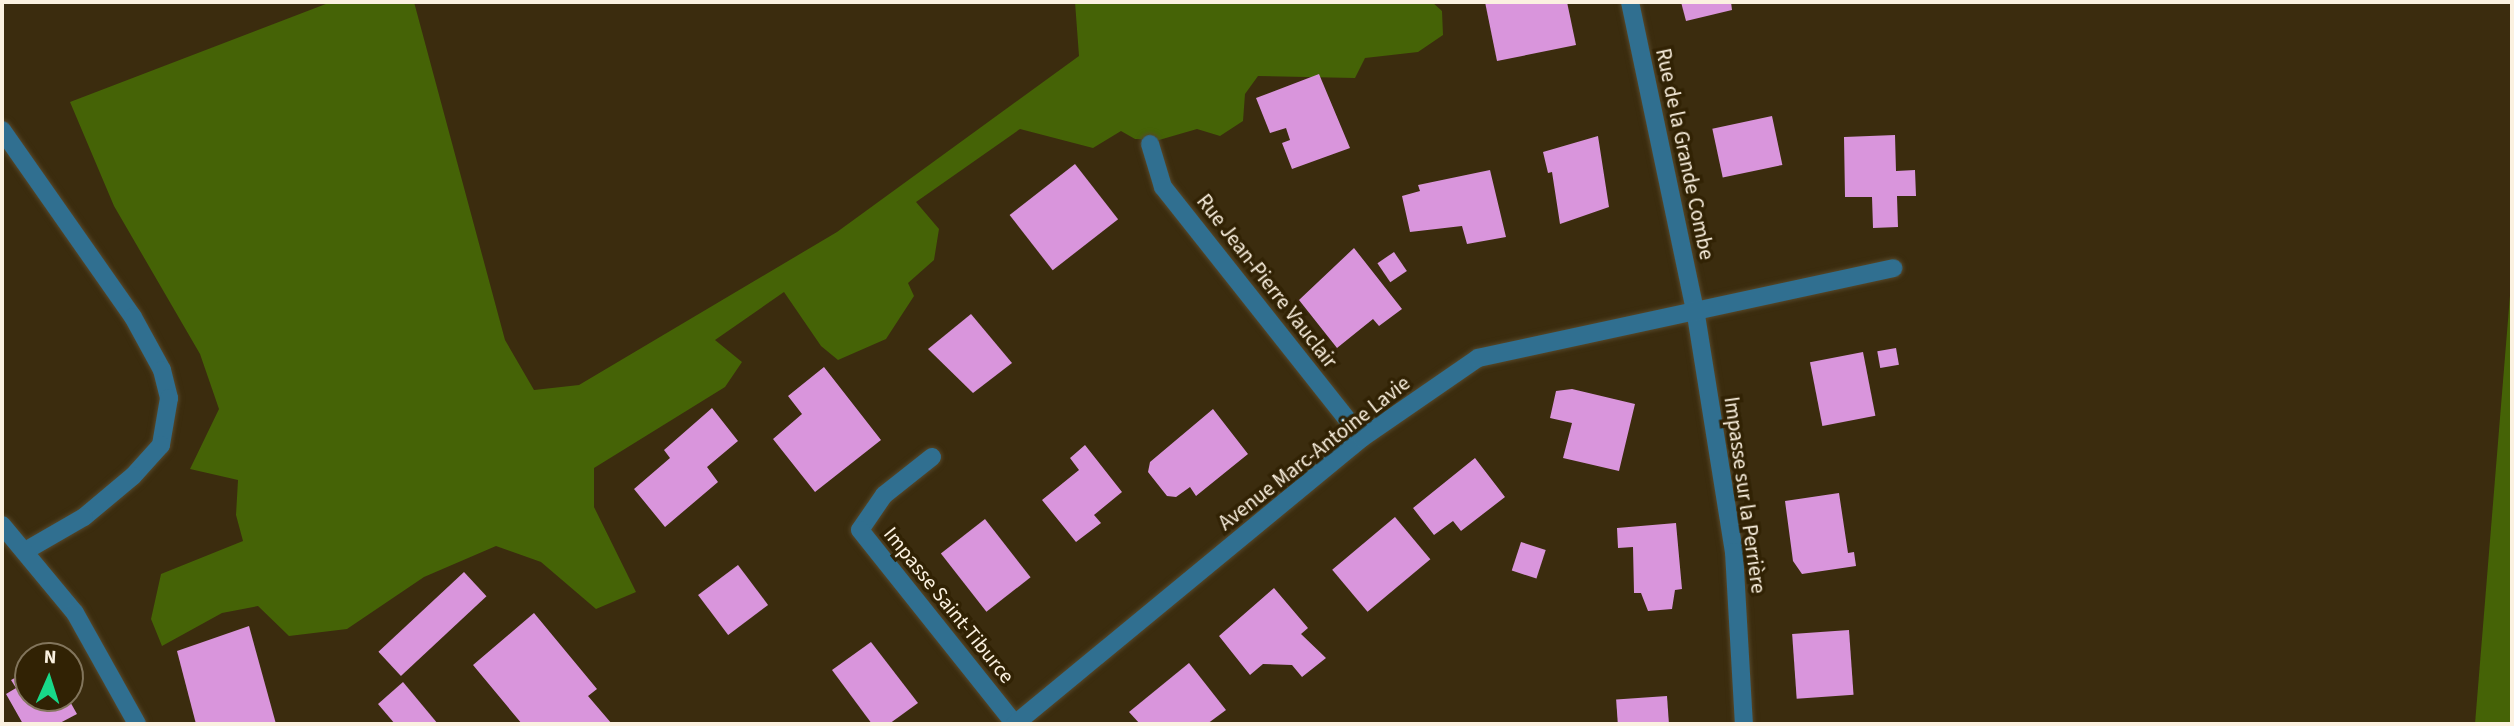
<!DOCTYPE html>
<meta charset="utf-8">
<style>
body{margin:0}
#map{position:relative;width:2514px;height:726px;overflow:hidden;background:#3b2c0e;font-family:"Source Sans 3",sans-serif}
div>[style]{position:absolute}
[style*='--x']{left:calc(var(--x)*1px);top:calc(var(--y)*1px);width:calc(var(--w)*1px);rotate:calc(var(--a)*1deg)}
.green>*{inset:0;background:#456306}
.building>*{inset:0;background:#d995dc;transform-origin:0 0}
.roads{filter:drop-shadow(0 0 2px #56482b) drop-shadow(0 0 2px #56482b)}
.minor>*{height:18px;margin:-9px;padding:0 9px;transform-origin:9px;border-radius:9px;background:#306f90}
span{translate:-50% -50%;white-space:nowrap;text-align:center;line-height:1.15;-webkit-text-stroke:7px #312204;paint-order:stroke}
.street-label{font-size:21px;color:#fbf1e0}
.frame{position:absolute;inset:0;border:4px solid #fbf1e0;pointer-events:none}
.north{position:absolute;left:14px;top:642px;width:70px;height:70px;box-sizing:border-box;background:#312204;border:2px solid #82755c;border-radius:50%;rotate:3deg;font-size:19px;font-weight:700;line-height:28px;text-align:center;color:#fbf1e0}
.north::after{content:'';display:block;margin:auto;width:24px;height:32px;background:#18d989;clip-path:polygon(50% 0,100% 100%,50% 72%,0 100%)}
</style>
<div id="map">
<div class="green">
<i style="clip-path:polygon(331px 2px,414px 2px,505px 340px,534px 390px,579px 385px,837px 232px,1079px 56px,1075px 2px,1432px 2px,1442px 11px,1443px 35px,1418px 52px,1365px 58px,1355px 78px,1258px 76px,1245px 94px,1243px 121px,1220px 136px,1197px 129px,1159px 140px,1135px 139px,1121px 131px,1093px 148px,1020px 129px,916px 202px,939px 229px,934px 260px,908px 283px,914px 296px,886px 339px,838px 360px,821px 346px,784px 292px,715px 340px,742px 362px,725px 387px,594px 468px,594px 507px,636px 592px,596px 609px,541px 562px,496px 546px,424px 577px,347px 629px,289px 636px,258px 606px,222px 613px,162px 646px,151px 619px,161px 574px,243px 541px,236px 515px,238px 480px,190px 469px,219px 409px,200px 354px,114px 206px,70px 102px)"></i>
<i style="clip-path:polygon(2512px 271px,2512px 724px,2475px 724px)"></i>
</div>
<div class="building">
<i style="clip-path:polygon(1485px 2px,1567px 2px,1576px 45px,1497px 61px)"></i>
<i style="clip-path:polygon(1681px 2px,1731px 2px,1732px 10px,1686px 21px)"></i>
<i style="clip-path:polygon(1319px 74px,1350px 148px,1292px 169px,1282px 143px,1290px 140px,1286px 128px,1270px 133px,1256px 98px)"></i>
<i style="left:1772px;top:116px;width:50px;height:61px;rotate:78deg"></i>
<i style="clip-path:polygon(1895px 135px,1896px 171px,1915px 170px,1916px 196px,1897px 196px,1898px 227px,1873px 228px,1872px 197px,1845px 197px,1844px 137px)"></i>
<i style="clip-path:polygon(1598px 136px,1609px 207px,1560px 224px,1552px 172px,1548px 173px,1543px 152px)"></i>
<i style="left:1075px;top:164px;width:70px;height:83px;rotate:52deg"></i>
<i style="clip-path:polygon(1490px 170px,1506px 237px,1467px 244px,1462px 226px,1410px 232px,1402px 196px,1420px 191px,1418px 185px)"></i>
<i style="clip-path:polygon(1354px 248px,1402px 309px,1379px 326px,1373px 319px,1337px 348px,1299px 300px)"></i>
<i style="left:1394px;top:252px;width:23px;height:20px;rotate:56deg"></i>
<i style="clip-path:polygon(971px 314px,1012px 363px,973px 393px,928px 349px)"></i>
<i style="left:1896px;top:348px;width:17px;height:19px;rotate:80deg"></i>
<i style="left:1863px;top:352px;width:65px;height:54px;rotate:79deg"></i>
<i style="clip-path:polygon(824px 367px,881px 440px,815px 492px,773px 439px,802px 414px,788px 396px)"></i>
<i style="clip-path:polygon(1572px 389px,1635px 404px,1619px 471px,1563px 458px,1572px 423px,1550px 418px,1556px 391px)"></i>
<i style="clip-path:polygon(712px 408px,738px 441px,707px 467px,718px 482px,665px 527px,634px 489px,670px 458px,664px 450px)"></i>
<i style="clip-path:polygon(1213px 409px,1248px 454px,1196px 496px,1190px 487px,1176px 497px,1167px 496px,1148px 472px,1150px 462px)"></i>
<i style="clip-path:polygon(1085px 445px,1122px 492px,1094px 515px,1101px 523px,1076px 542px,1042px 500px,1079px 470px,1070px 458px)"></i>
<i style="clip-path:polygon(1475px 458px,1505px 497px,1461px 531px,1453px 521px,1434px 535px,1413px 508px)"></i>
<i style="clip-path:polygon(1839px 493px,1848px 553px,1854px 552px,1856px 566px,1802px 574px,1793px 561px,1785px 501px)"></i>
<i style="left:1395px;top:517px;width:55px;height:82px;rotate:50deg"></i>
<i style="left:985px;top:519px;width:74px;height:56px;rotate:52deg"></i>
<i style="clip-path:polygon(1676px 523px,1682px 589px,1675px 590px,1672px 609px,1648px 611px,1641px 593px,1634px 593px,1633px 547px,1618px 548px,1617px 528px)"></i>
<i style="left:1521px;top:542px;width:26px;height:30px;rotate:18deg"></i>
<i style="left:738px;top:565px;width:50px;height:50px;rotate:53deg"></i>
<i style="left:464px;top:572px;width:33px;height:117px;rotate:47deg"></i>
<i style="clip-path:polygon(1274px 588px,1308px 628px,1301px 634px,1326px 658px,1302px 677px,1292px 665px,1263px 664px,1250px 675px,1219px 636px)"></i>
<i style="clip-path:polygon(534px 613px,597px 689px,588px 696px,612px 724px,522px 724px,473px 665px)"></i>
<i style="clip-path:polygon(249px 626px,276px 724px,196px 724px,177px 651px)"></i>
<i style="left:1849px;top:630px;width:65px;height:57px;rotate:86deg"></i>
<i style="clip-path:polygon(871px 642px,918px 703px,889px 724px,872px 724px,832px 670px)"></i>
<i style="clip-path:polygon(1189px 663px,1226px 710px,1207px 724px,1140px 724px,1129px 712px)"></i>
<i style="clip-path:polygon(28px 671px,28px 698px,68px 698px,77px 714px,58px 724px,23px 724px,6px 694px,16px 688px,11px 680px)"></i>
<i style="clip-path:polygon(403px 682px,438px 724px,395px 724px,378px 704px)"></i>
<i style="left:1667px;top:696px;width:28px;height:51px;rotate:86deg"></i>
</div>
<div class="roads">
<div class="minor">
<i style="--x:1630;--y:2;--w:320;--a:78.1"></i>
<i style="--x:1696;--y:315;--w:240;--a:80.9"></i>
<i style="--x:1734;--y:552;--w:172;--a:86.7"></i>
<i style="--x:2;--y:130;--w:228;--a:55"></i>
<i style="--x:133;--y:317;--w:60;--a:61.3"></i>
<i style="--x:162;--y:370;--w:29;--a:76"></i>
<i style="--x:169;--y:398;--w:48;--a:99.7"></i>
<i style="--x:161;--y:445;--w:42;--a:132.1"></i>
<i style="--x:133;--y:476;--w:64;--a:140.1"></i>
<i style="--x:84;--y:517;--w:68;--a:150"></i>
<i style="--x:1150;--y:144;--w:45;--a:73.2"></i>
<i style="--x:1163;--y:187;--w:320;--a:51.6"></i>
<i style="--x:932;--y:457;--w:61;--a:141.6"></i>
<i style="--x:884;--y:495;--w:42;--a:124.4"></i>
<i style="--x:860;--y:530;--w:248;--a:51.4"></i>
<i style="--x:2;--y:525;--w:114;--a:50.3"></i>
<i style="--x:75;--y:613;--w:127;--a:60.8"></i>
<i style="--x:1015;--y:724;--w:450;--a:-39.5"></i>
<i style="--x:1362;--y:438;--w:141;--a:-34.6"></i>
<i style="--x:1478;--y:358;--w:425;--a:-12.2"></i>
</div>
</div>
<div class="street-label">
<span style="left:1685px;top:154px;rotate:78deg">Rue de la Grande Combe</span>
<span style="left:1267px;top:281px;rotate:52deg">Rue Jean-Pierre Vauclair</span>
<span style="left:1314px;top:453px;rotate:-38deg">Avenue Marc-Antoine Lavie</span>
<span style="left:1745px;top:495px;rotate:82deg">Impasse sur la Perrière</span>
<span style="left:949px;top:605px;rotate:51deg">Impasse Saint-Tiburce</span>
</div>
<div class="frame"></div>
<div class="north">N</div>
</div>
